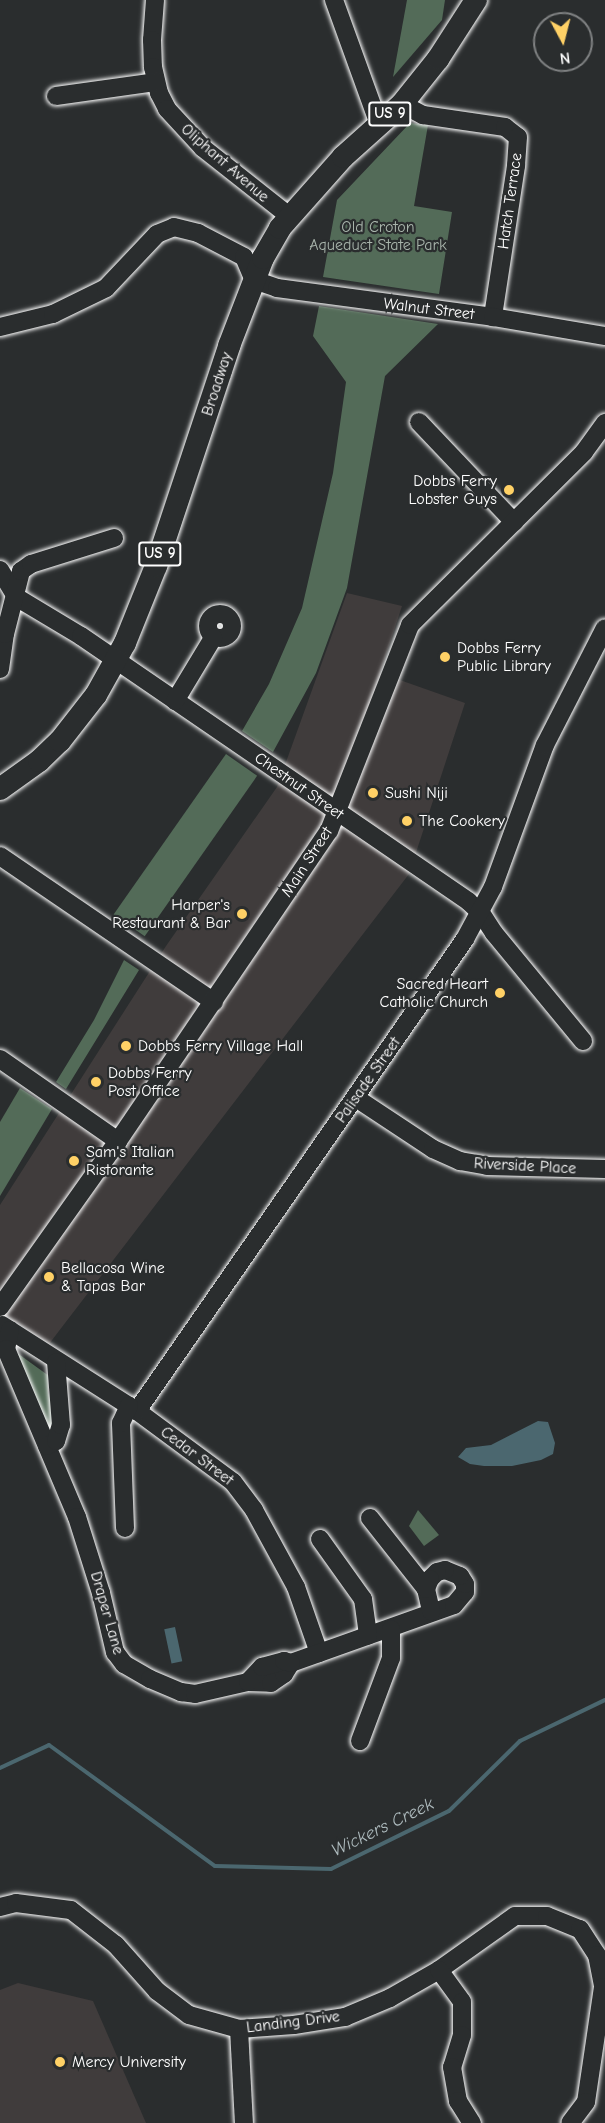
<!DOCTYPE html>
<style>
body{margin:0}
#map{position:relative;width:605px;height:2123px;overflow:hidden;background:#2a2d2e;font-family:"Comic Neue",sans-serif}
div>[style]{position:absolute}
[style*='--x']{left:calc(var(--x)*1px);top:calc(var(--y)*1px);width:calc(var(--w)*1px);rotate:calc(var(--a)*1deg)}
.built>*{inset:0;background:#403c3c}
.green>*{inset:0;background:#536b58;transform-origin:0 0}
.water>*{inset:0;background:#4b676f;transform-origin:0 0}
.stream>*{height:4px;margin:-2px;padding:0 2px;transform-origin:2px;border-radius:2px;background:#4b676f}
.roads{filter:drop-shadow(0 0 2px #fff) drop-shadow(0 0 2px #fff)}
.minor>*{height:18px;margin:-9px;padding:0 9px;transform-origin:9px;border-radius:9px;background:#2a2d2e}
.minor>.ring{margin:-9px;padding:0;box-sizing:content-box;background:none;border:18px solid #2a2d2e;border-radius:50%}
.major>*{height:22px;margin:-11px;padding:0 11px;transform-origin:11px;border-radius:11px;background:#2a2d2e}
.dots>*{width:16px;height:16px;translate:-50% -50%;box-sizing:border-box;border:3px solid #2a2d2e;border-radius:50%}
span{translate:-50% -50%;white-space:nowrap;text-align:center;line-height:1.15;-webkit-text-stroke:4.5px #2a2d2e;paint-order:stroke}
.shield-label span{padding:2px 4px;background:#2a2d2e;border:2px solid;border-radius:4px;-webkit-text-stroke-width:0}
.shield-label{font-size:15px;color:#fff;font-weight:700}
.street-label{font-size:16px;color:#fff}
.park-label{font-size:16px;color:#a9b5ac}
.poi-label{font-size:16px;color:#fff}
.right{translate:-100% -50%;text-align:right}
.left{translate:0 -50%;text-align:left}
.water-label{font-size:18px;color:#aebbbe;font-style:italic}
.north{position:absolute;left:533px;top:12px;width:60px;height:60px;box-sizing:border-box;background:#2a2d2e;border:2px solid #7f8182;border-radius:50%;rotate:173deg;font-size:16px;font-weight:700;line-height:24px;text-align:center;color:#fff}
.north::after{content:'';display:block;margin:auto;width:21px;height:27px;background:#ffd166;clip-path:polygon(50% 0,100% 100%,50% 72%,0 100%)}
</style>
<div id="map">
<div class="built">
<i style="clip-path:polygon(347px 593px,402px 606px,380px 673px,465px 703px,409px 874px,49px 1344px,0 1312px,0 1205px,166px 946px,277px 787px)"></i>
<i style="clip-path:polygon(18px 1983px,93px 2001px,146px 2123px,0 2123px,0 1990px)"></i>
</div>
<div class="green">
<i style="clip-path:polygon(407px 0,445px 0,442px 20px,393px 77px)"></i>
<i style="clip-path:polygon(410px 123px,428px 125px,414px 206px,452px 212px,439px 294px,323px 277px,337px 200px)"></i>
<i style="clip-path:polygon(319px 306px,438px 324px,385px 376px,347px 588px,316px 673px,273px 752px,242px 731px,269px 684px,302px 608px,333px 473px,346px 382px,313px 336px)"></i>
<i style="left:226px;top:754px;width:38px;height:196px;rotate:35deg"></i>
<i style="clip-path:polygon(124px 960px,139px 970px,66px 1089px,56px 1082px,94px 1020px)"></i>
<i style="clip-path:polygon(20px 1088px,52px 1109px,0 1196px,0 1122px)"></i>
<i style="clip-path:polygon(13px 1350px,49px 1376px,48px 1392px,55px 1414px,50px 1433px)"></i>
<i style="clip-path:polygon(418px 1510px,439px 1535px,424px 1546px,409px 1526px)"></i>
</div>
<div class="water">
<i style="clip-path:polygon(538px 1421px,548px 1422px,555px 1443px,553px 1454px,541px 1460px,512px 1466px,484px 1466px,470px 1464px,458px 1457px,466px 1448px,491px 1445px)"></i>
<i style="left:175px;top:1627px;width:35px;height:11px;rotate:78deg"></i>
</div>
<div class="stream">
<i style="--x:0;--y:1768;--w:54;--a:-25.1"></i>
<i style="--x:49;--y:1745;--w:205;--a:36.1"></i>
<i style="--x:215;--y:1866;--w:116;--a:1.5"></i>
<i style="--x:331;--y:1869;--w:131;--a:-26.2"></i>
<i style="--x:449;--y:1811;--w:100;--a:-44.6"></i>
<i style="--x:520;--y:1741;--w:94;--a:-25.8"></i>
</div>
<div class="roads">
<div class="minor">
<i style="--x:155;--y:0;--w:40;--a:94.3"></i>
<i style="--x:152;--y:40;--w:27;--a:88"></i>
<i style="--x:153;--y:67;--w:27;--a:77"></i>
<i style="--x:159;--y:93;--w:18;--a:63"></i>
<i style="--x:167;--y:109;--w:53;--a:47.3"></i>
<i style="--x:203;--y:148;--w:110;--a:38.3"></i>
<i style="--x:334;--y:0;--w:132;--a:70.1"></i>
<i style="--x:56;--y:96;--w:100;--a:-8"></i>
<i style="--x:402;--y:104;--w:24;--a:28"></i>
<i style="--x:423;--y:115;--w:83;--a:8.3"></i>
<i style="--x:505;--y:127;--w:16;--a:38"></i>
<i style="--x:518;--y:137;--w:29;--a:94"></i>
<i style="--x:516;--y:166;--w:153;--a:98.7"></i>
<i style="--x:0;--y:327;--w:55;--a:-13.8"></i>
<i style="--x:53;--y:314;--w:59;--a:-26.1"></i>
<i style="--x:106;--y:288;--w:74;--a:-46.6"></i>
<i style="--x:157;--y:234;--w:18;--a:-22"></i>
<i style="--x:174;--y:227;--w:25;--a:14"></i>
<i style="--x:198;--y:233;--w:52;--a:27.6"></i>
<i style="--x:244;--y:257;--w:25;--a:67"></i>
<i style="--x:254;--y:280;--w:24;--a:19"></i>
<i style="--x:277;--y:288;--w:218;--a:7.6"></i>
<i style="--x:493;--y:317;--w:114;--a:9.6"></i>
<i style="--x:419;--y:422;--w:138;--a:46.5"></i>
<i style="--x:0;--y:570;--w:31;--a:59"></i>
<i style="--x:16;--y:597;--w:76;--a:31"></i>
<i style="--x:81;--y:636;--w:470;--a:34.4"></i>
<i style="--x:469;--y:902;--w:16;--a:43"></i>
<i style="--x:481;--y:913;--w:24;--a:57"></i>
<i style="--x:494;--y:933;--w:140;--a:50.5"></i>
<i class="ring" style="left:208px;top:614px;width:6px;height:6px"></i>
<i style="--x:0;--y:669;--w:35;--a:-82"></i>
<i style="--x:5;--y:634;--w:65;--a:-75.7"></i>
<i style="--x:21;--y:571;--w:12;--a:-35"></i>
<i style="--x:31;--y:564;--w:87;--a:-17.4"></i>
<i style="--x:175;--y:701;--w:74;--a:-58.9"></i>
<i style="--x:0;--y:856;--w:259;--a:34.3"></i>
<i style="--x:0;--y:1059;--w:144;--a:34.8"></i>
<i style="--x:356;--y:1098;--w:92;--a:33.5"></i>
<i style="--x:433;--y:1149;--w:30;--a:24"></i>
<i style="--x:460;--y:1161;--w:27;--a:10"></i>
<i style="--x:487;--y:1166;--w:118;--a:1.5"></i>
<i style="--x:0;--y:1307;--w:204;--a:-54.6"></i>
<i style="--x:118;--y:1141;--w:375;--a:-55.8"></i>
<i style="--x:329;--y:831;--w:221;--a:-68.5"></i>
<i style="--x:410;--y:625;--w:245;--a:-44.8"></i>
<i style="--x:584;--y:452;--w:36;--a:-54"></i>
<i style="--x:2;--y:1325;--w:160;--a:32.5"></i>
<i style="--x:137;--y:1411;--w:119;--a:36.5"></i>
<i style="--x:233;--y:1482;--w:35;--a:53"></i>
<i style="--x:254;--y:1510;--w:88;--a:61.4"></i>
<i style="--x:296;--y:1587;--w:70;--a:70.8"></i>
<i style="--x:10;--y:1330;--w:19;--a:102"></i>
<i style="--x:6;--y:1349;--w:182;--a:67.1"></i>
<i style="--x:77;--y:1517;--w:80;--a:72.5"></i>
<i style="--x:101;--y:1593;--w:61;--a:76.7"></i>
<i style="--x:115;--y:1652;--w:15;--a:53"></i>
<i style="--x:124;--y:1664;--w:30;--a:30"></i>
<i style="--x:150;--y:1679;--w:34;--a:23"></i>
<i style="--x:181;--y:1692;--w:14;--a:8"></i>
<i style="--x:195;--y:1694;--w:54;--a:-12.8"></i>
<i style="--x:248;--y:1682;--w:23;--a:2"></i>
<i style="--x:271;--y:1683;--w:16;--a:-35"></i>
<i style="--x:284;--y:1674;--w:13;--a:-58"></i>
<i style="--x:291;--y:1663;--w:173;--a:-19.6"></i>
<i style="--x:454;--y:1605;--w:17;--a:-50"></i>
<i style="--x:465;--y:1592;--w:8;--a:-90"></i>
<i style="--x:465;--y:1584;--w:9;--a:-122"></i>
<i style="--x:460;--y:1576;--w:16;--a:-158"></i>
<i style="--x:445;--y:1570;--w:8;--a:166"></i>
<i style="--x:437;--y:1572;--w:10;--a:135"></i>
<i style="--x:430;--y:1579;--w:11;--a:112"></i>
<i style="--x:426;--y:1589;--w:23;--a:77"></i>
<i style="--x:137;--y:1411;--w:575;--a:-55.2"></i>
<i style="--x:465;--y:939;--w:59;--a:-61.7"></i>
<i style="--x:493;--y:887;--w:151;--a:-69.9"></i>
<i style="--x:545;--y:745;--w:131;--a:-62.9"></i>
<i style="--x:47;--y:1446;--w:10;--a:-29"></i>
<i style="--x:56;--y:1441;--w:17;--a:-73"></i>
<i style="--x:61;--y:1425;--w:63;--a:-94.5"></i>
<i style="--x:370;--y:1518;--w:90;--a:51.7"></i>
<i style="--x:125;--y:1528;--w:105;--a:-92.2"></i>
<i style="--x:121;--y:1423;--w:19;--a:-65"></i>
<i style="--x:320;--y:1539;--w:74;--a:54.4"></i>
<i style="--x:363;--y:1599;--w:37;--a:82"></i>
<i style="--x:248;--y:1682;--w:21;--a:-47"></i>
<i style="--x:262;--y:1667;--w:23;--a:-15"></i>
<i style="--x:284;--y:1661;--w:7;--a:16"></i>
<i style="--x:360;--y:1741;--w:89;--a:-69.5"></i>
<i style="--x:391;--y:1658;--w:29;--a:-90"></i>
<i style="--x:0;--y:1907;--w:16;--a:-14"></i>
<i style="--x:16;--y:1903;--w:55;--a:7.3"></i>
<i style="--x:71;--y:1910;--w:57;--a:37.9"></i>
<i style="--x:116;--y:1945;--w:62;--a:48.3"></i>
<i style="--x:157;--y:1991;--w:40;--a:37"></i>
<i style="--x:189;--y:2015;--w:52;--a:15.6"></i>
<i style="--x:239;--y:2029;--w:55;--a:-4.2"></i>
<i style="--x:294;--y:2025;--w:52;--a:-8.9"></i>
<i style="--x:345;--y:2017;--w:49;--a:-22.9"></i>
<i style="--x:390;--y:1998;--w:56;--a:-29.7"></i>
<i style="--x:439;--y:1970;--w:93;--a:-35.4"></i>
<i style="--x:515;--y:1916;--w:32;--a:0"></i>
<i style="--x:547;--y:1916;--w:35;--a:22"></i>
<i style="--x:580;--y:1929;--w:31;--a:57"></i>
<i style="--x:597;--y:1955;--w:33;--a:79"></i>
<i style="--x:603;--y:1987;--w:116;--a:98.4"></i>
<i style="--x:586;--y:2102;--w:26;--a:127"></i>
<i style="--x:439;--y:1970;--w:39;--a:54"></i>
<i style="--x:462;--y:2002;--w:33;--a:90"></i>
<i style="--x:462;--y:2035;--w:34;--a:107"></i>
<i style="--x:452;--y:2067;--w:35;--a:80"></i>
<i style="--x:458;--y:2101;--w:26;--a:58"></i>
<i style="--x:239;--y:2029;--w:94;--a:87"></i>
</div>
<div class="major">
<i style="--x:0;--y:789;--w:48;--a:-35.7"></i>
<i style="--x:39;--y:761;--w:29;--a:-44"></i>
<i style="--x:60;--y:741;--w:58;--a:-52"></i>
<i style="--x:96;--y:695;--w:60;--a:-60.9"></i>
<i style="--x:125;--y:643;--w:83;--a:-68.1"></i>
<i style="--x:156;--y:566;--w:232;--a:-71.6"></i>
<i style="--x:229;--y:346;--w:94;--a:-68.9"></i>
<i style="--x:263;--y:258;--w:34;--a:-60"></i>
<i style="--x:280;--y:228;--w:95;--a:-48.4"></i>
<i style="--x:343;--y:157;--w:79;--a:-41.9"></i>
<i style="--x:402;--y:104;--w:58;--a:-51.3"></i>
<i style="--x:438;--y:59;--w:70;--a:-57.2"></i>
</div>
</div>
<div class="dots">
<i style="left:509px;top:490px;background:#ffd166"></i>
<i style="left:445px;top:657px;background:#ffd166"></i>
<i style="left:373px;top:793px;background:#ffd166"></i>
<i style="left:407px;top:821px;background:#ffd166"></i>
<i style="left:242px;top:914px;background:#ffd166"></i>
<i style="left:500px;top:993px;background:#ffd166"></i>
<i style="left:126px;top:1046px;background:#ffd166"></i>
<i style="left:96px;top:1082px;background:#ffd166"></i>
<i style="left:74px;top:1161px;background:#ffd166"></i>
<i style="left:49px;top:1277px;background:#ffd166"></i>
<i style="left:60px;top:2062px;background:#ffd166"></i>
</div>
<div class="shield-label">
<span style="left:390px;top:114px">US 9</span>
<span style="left:160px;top:554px">US 9</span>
</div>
<div class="street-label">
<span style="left:225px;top:163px;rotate:41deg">Oliphant Avenue</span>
<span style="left:510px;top:201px;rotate:-82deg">Hatch Terrace</span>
<span style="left:429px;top:309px;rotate:7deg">Walnut Street</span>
<span style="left:217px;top:384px;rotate:-72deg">Broadway</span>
<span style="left:299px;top:786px;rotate:35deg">Chestnut Street</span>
<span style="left:307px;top:862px;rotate:-57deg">Main Street</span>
<span style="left:368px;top:1080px;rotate:-55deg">Palisade Street</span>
<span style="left:525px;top:1166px;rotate:3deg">Riverside Place</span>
<span style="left:197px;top:1456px;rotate:37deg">Cedar Street</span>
<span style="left:107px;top:1613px;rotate:74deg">Draper Lane</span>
<span style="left:293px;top:2022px;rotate:-7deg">Landing Drive</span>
</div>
<div class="park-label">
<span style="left:378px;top:236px">Old Croton<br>Aqueduct State Park</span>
</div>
<div class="poi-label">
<span class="right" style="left:497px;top:490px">Dobbs Ferry<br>Lobster Guys</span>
<span class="left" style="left:457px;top:657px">Dobbs Ferry<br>Public Library</span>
<span class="left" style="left:385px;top:793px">Sushi Niji</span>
<span class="left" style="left:419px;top:821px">The Cookery</span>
<span class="right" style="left:230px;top:914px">Harper's<br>Restaurant &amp; Bar</span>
<span class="right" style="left:488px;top:993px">Sacred Heart<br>Catholic Church</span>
<span class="left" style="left:138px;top:1046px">Dobbs Ferry Village Hall</span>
<span class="left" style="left:108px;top:1082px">Dobbs Ferry<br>Post Office</span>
<span class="left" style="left:86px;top:1161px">Sam's Italian<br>Ristorante</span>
<span class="left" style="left:61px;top:1277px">Bellacosa Wine<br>&amp; Tapas Bar</span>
<span class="left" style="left:72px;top:2062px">Mercy University</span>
</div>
<div class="water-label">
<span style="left:383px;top:1828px;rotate:-26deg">Wickers Creek</span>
</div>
<div class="north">N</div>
</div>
